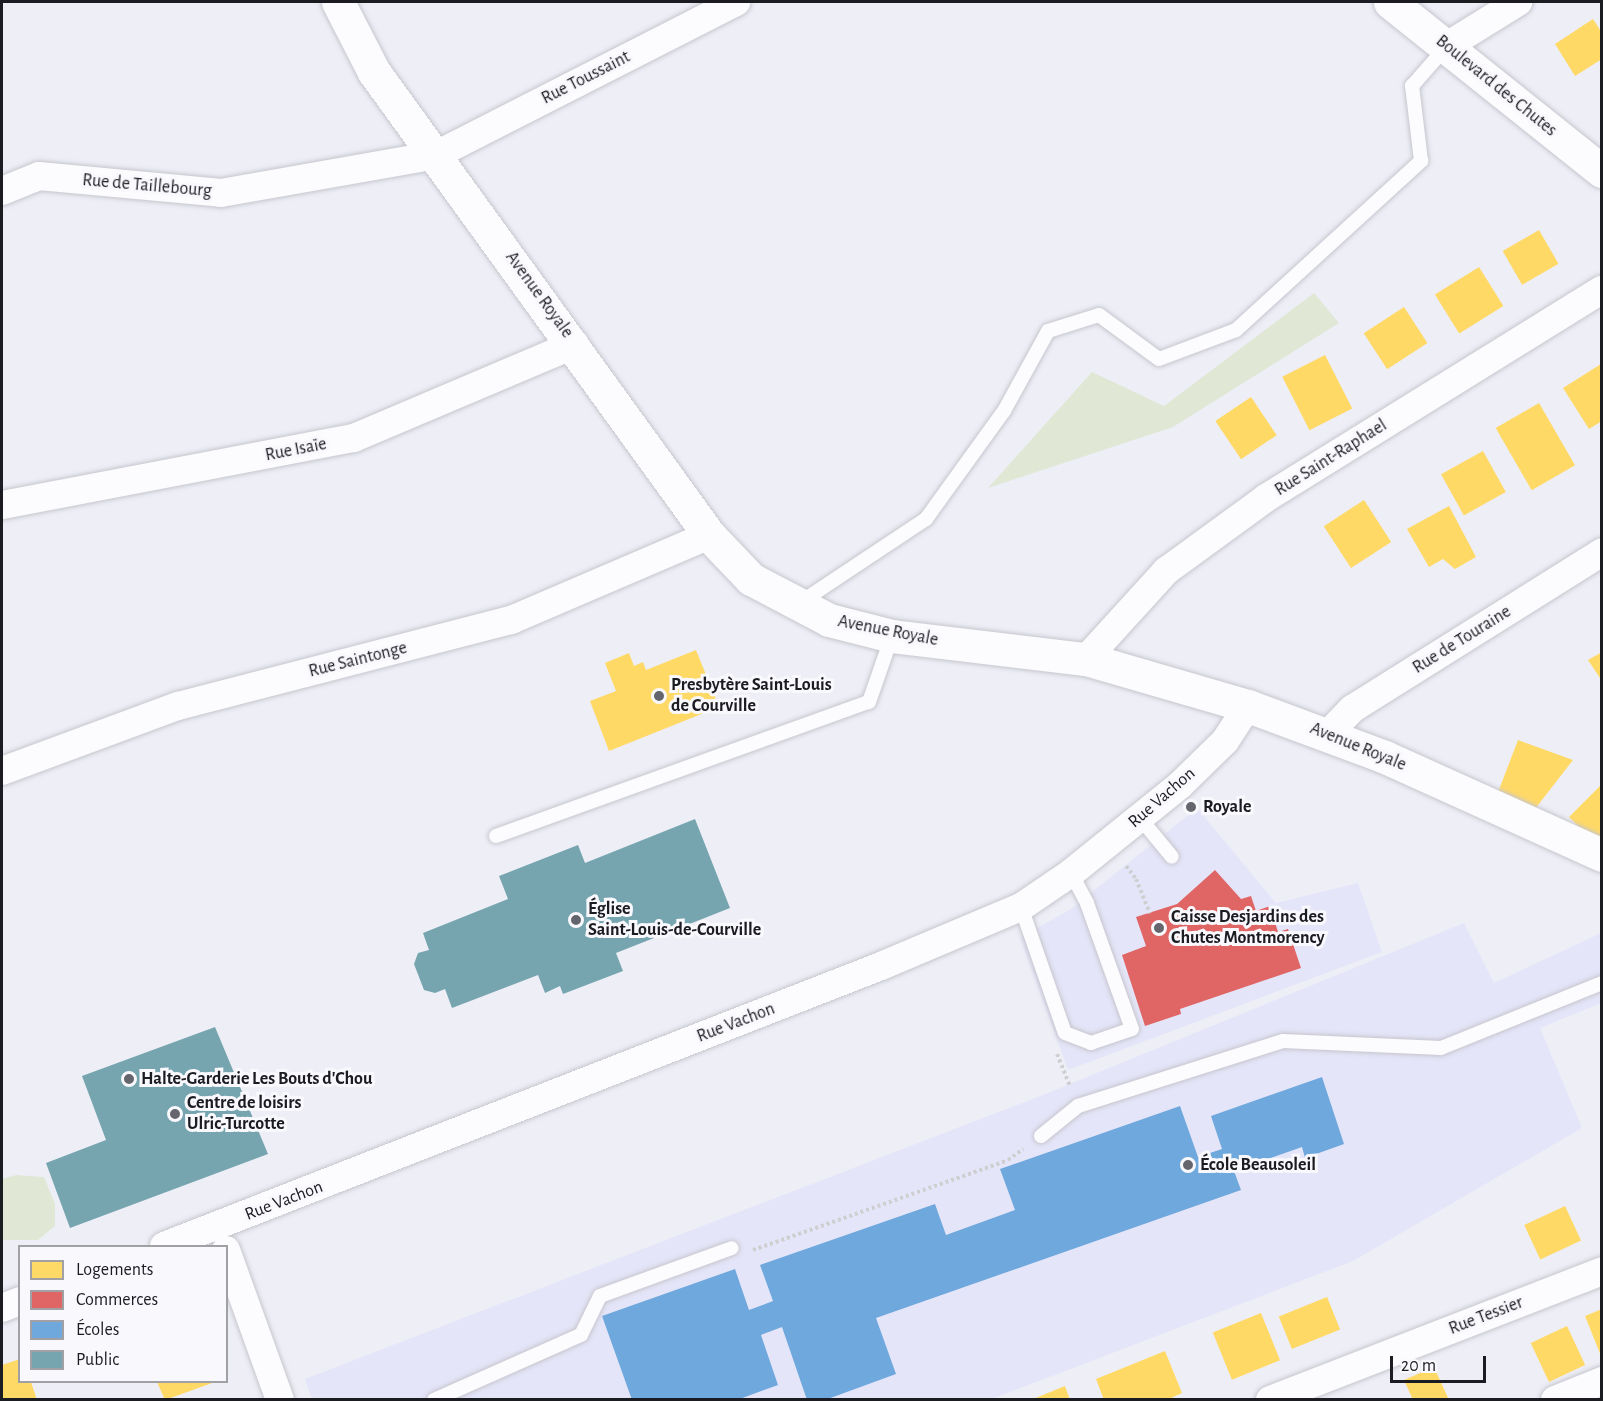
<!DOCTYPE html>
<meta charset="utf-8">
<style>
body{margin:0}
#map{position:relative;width:1603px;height:1401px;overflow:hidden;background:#eeeef7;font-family:"Alegreya Sans",sans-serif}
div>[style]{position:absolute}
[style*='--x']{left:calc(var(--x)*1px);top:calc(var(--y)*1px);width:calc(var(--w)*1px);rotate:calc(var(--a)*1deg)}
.built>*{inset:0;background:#e5e5f9}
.green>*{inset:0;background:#e0e8d5}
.homes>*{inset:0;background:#ffd966;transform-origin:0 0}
.shops>*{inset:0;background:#e06666}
.schools>*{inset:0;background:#6fa8dc}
.public>*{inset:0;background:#76a5af}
.path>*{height:4px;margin-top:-2px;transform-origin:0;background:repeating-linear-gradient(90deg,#cfcfd1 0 3px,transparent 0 6px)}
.roads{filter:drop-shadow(0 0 2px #c6c6ce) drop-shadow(0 0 2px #c6c6ce)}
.service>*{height:14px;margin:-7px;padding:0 7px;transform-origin:7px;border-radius:7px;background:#fcfcfe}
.minor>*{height:28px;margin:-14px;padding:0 14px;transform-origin:14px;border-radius:14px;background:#fcfcfe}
.tertiary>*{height:33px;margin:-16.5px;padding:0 16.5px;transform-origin:16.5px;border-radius:16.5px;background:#fcfcfe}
.secondary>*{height:33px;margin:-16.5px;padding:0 16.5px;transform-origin:16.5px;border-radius:16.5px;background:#fcfcfe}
.dots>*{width:16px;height:16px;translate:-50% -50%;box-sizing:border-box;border:3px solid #f9f9fd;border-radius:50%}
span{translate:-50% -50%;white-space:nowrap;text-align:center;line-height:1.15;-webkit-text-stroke:6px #f9f9fd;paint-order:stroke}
.street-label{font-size:18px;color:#1b1b22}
.poi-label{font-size:18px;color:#1b1b22;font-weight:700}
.left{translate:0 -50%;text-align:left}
.frame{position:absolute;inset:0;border:3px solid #1b1b22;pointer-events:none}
.legend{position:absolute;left:18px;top:1245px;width:210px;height:138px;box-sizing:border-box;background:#f9f9fd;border:2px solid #a0a0a5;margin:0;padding:8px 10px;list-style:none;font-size:18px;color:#1b1b22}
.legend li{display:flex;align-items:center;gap:12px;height:30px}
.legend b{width:30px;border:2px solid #a0a0a5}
.scale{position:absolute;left:1390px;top:1356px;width:96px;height:27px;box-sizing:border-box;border:3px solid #1b1b22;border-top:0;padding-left:8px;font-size:18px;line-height:21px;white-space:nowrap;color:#1b1b22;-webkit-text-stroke:4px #f9f9fd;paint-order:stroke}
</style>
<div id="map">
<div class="built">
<i style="clip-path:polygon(1197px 808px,1276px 903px,1358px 883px,1382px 952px,1068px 1070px,1020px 938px,1071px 909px)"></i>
<i style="clip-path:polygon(1464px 923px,1494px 983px,1601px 933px,1601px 1003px,1540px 1028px,1582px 1128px,1353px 1261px,992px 1399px,312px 1400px,305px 1379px,1043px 1095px)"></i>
</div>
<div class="green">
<i style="clip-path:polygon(1314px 293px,1339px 323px,1173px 427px,988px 488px,1092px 372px,1164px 406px)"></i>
<i style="clip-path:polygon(16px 1175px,44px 1177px,55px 1204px,55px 1226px,38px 1240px,2px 1240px,2px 1179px)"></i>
</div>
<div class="homes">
<i style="clip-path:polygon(1593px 19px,1602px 33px,1602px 59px,1575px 76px,1555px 44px)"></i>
<i style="left:1539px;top:230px;width:39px;height:42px;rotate:60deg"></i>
<i style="left:1479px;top:267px;width:46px;height:52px;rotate:58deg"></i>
<i style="left:1404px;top:307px;width:43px;height:48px;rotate:57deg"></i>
<i style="left:1325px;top:355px;width:60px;height:48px;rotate:63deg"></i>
<i style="clip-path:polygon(1601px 364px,1602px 421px,1589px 429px,1563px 388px)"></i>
<i style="left:1251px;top:397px;width:46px;height:43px;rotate:56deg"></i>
<i style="left:1539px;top:403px;width:72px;height:50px;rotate:60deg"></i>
<i style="left:1483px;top:451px;width:47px;height:48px;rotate:61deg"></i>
<i style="left:1364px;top:500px;width:50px;height:48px;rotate:57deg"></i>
<i style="clip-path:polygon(1449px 506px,1476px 557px,1455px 569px,1443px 559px,1429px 567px,1407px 529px)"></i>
<i style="clip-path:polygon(696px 650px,719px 707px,609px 751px,590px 701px,616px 691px,605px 663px,629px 653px,634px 666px,643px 662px,646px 670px)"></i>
<i style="clip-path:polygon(1602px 652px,1602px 681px,1588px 660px)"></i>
<i style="clip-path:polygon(1518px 740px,1573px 760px,1535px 809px,1497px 795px)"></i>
<i style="clip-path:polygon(1602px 784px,1602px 845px,1599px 847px,1569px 817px)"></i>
<i style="left:1565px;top:1206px;width:38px;height:45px;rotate:65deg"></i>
<i style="left:1327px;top:1297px;width:35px;height:52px;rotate:68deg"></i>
<i style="clip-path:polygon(1602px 1309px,1602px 1356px,1601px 1356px,1585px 1316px)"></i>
<i style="left:1261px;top:1313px;width:51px;height:52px;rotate:68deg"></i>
<i style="left:1567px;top:1326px;width:43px;height:40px;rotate:65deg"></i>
<i style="clip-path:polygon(1165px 1351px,1182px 1393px,1167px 1400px,1104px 1400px,1096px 1379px)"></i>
<i style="clip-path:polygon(20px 1359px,20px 1382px,31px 1382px,37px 1400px,2px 1400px,2px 1365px)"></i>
<i style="clip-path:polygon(1434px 1367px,1449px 1400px,1413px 1400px,1404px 1380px)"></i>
<i style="clip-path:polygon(157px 1382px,215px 1382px,165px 1400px)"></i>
<i style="clip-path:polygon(1065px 1386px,1070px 1400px,1033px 1400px,1033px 1399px)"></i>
</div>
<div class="shops">
<i style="clip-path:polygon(1215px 870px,1241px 899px,1251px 896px,1256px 911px,1270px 906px,1278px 932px,1288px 929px,1301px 968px,1180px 1009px,1181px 1014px,1145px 1026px,1122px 955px,1146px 946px,1136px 917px,1177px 904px)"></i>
</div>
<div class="schools">
<i style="clip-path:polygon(1322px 1077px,1344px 1144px,1305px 1158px,1302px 1147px,1234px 1171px,1241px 1190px,876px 1318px,896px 1374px,825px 1400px,807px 1400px,782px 1327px,761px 1335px,778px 1385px,737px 1400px,632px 1400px,602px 1316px,735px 1269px,749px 1310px,773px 1301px,760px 1265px,935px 1204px,946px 1235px,1015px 1210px,1000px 1169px,1180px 1106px,1198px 1157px,1222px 1149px,1211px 1116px)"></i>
</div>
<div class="public">
<i style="clip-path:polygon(695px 819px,730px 908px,616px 953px,623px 971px,563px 994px,560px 986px,545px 993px,538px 975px,452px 1008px,445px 989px,435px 993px,424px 990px,414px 964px,418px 953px,429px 950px,423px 933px,508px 899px,499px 876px,578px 845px,585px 863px)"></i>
<i style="clip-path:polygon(215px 1027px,268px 1154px,70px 1228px,46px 1163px,106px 1140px,82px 1076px)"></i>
</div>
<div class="path">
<i style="--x:1126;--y:866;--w:16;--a:52"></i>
<i style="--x:1136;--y:879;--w:37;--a:68"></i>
<i style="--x:1057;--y:1054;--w:35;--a:68"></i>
<i style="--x:753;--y:1250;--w:270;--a:-19.4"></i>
<i style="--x:1008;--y:1160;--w:19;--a:-36"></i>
</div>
<div class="roads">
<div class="service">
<i style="--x:798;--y:604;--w:154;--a:-33.6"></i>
<i style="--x:926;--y:519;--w:133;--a:-54.2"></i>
<i style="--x:1004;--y:411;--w:91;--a:-61.2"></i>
<i style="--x:1048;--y:331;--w:53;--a:-17.4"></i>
<i style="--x:1099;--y:315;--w:74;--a:36.3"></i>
<i style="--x:1159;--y:359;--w:82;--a:-20.6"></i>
<i style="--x:1236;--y:330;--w:251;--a:-42.4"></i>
<i style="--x:1421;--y:161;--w:76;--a:-96.8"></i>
<i style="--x:1412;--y:86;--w:53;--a:-48.8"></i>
<i style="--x:1140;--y:818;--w:50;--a:50.6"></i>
<i style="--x:496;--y:836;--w:396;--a:-19.8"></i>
<i style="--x:869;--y:702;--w:70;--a:-70.8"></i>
<i style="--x:1021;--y:907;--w:133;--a:70.8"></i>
<i style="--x:1065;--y:1033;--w:28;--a:21"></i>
<i style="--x:1091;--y:1043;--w:43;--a:-18.9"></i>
<i style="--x:1132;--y:1029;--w:134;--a:-109.7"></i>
<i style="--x:1087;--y:903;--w:34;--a:-118"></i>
<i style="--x:1041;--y:1136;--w:48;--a:-39"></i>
<i style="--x:1078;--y:1106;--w:215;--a:-17.6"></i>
<i style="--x:1283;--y:1041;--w:158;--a:2.5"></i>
<i style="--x:1441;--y:1048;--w:174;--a:-22"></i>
<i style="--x:434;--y:1400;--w:161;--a:-23.9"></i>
<i style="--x:581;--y:1335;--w:43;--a:-64"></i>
<i style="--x:600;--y:1296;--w:140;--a:-20"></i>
</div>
<div class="minor">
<i style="--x:1447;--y:46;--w:84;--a:-31.8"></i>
<i style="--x:2;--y:191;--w:40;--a:-22"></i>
<i style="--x:39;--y:176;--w:183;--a:5.3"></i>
<i style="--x:221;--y:193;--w:218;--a:-10"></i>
<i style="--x:436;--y:155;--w:337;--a:-27"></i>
<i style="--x:2;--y:505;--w:358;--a:-10.8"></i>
<i style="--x:354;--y:438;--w:240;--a:-23"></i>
<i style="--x:1086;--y:659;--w:119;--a:-47.7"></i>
<i style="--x:1166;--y:571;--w:124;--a:-36.1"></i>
<i style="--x:1266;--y:498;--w:395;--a:-31.8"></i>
<i style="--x:1328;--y:734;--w:35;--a:-46"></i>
<i style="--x:1352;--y:709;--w:295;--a:-32.1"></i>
<i style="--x:2;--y:771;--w:188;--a:-20.3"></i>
<i style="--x:178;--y:706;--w:344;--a:-14.5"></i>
<i style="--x:511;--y:620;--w:215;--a:-23.2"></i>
<i style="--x:164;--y:1246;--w:770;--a:-21.33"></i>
<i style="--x:881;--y:966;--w:152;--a:-22.9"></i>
<i style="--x:1021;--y:907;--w:60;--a:-34.2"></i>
<i style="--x:1071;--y:873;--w:140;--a:-38.9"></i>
<i style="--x:1180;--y:785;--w:63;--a:-44.4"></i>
<i style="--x:1225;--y:741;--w:42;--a:-56.7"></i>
<i style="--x:226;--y:1250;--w:159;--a:70.2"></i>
<i style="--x:2;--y:1308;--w:19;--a:-21"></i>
<i style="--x:1270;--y:1400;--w:356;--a:-21.2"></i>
<i style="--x:1555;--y:1400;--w:51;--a:-22"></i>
</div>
<div class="tertiary">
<i style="--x:1390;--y:2;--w:271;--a:38.6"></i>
</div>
<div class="secondary">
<i style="--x:338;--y:2;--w:79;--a:62.8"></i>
<i style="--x:374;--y:72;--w:571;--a:54.11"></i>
<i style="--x:709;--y:535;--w:61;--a:46.3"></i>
<i style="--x:751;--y:579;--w:88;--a:27.7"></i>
<i style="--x:829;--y:620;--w:65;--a:14.3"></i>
<i style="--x:892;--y:636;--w:195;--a:6.8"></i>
<i style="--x:1086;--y:659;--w:169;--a:16.2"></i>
<i style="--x:1248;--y:706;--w:146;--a:20.4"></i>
<i style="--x:1385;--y:757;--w:238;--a:24.3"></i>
</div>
</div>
<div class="dots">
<i style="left:659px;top:696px;background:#65656d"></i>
<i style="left:1191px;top:807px;background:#65656d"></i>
<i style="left:576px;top:920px;background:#65656d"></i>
<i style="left:1159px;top:928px;background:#65656d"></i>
<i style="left:129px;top:1079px;background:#65656d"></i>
<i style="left:175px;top:1114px;background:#65656d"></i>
<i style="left:1188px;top:1165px;background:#65656d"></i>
</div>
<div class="street-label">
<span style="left:586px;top:78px;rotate:-27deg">Rue Toussaint</span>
<span style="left:1496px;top:86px;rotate:39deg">Boulevard des Chutes</span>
<span style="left:147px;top:186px;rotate:5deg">Rue de Taillebourg</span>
<span style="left:539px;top:295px;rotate:54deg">Avenue Royale</span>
<span style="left:296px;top:450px;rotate:-11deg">Rue Isaïe</span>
<span style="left:1331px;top:458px;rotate:-32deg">Rue Saint-Raphael</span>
<span style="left:888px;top:631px;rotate:11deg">Avenue Royale</span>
<span style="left:1462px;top:640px;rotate:-32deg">Rue de Touraine</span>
<span style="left:358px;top:660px;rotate:-14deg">Rue Saintonge</span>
<span style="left:1358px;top:747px;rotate:22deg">Avenue Royale</span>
<span style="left:1162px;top:798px;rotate:-41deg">Rue Vachon</span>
<span style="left:736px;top:1023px;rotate:-21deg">Rue Vachon</span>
<span style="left:284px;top:1201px;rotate:-21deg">Rue Vachon</span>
<span style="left:1486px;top:1316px;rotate:-21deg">Rue Tessier</span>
</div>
<div class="poi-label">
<span class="left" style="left:671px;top:696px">Presbytère Saint-Louis<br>de Courville</span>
<span class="left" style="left:1203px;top:807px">Royale</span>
<span class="left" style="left:588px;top:920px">Église<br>Saint-Louis-de-Courville</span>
<span class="left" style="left:1171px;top:928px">Caisse Desjardins des<br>Chutes Montmorency</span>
<span class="left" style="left:141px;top:1079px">Halte-Garderie Les Bouts d'Chou</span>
<span class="left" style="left:187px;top:1114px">Centre de loisirs<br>Ulric-Turcotte</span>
<span class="left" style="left:1200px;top:1165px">École Beausoleil</span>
</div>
<div class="frame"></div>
<ul class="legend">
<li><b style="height:16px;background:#ffd966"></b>Logements</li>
<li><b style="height:16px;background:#e06666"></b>Commerces</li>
<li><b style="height:16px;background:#6fa8dc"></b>Écoles</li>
<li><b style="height:16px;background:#76a5af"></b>Public</li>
</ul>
<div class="scale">20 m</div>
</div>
